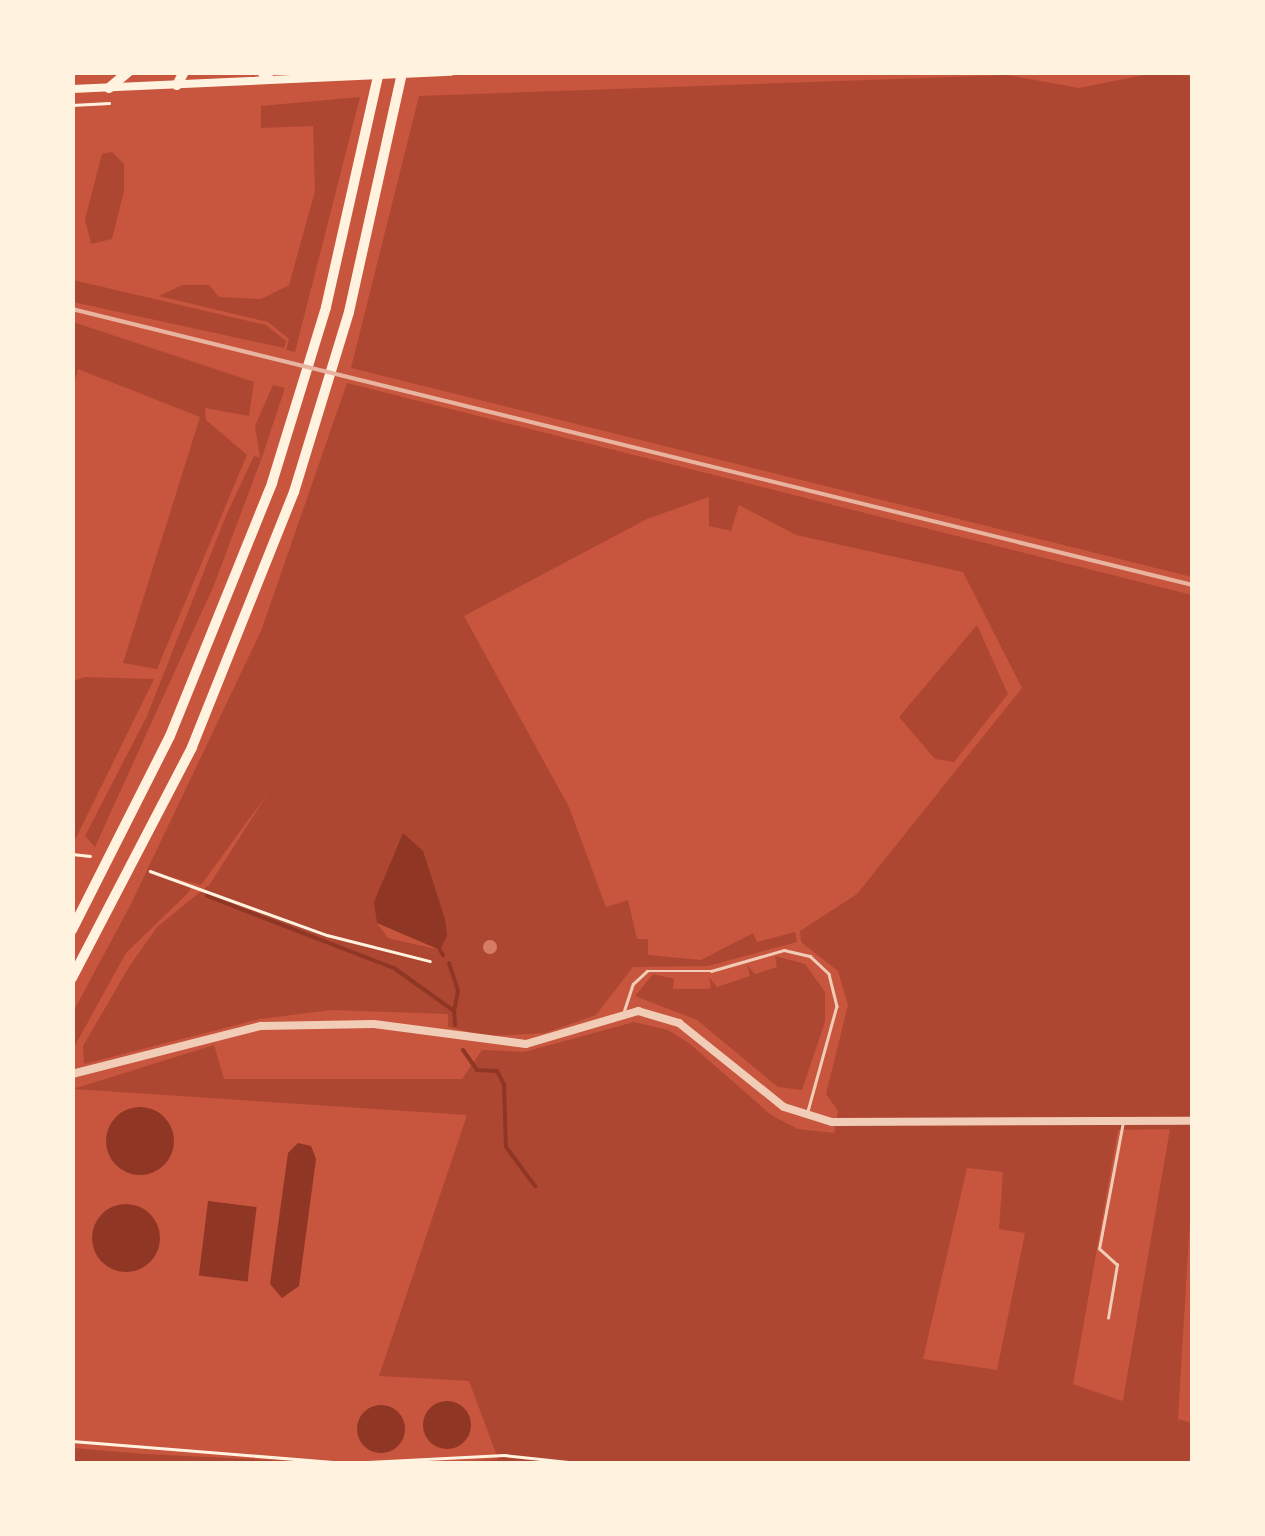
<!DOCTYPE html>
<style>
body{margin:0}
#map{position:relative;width:1265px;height:1536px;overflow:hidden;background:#c8553d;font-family:"Work Sans",sans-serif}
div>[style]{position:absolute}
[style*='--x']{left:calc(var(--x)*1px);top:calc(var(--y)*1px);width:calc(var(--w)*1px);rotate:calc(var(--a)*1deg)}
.green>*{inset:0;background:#ae4732}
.water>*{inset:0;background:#8f3625;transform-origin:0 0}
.round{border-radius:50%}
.stream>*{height:4px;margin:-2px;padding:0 2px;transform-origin:2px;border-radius:2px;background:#8f3625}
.building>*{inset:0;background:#d67c66}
.path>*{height:2.5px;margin:-1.25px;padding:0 1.25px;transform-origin:1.25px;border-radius:1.25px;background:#fff3e0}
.service>*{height:2.5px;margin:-1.25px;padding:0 1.25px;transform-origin:1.25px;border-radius:1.25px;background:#f1ccb7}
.tertiary>*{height:8px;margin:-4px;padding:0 4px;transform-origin:4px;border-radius:4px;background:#f1ccb7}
.secondary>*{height:8px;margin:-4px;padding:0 4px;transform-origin:4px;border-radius:4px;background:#fff3e0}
.motorway>*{height:10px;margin:-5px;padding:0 5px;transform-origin:5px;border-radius:5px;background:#fff3e0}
.rail>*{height:4px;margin:-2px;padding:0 2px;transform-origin:2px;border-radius:2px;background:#e9b49f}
span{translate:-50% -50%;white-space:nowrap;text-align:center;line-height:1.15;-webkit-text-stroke:8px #fff3e0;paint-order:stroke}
.frame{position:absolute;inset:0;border:75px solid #fff3e0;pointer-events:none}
</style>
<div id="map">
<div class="green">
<i style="clip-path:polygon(1154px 73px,1192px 76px,1192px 577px,351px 368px,419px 96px,1008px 75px,1079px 88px)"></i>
<i style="clip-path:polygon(360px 97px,295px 352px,286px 350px,289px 339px,268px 322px,159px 296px,182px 285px,209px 285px,219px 297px,261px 299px,289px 285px,315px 191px,313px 126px,261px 128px,261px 106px)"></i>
<i style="clip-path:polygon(112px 152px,124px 164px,124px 191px,112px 239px,91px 244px,85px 219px,102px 154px)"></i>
<i style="clip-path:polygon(73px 280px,266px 325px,286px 341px,284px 348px,73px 302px)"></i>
<i style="clip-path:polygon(73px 322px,254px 382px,249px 416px,205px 408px,206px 420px,247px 455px,157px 669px,123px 663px,200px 417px,78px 369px,73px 388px)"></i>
<i style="clip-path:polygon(evenodd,347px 383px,1192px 595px,1192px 1186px,1178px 1419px,1192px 1423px,1192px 1463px,448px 1463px,498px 1459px,469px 1381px,379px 1376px,467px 1115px,73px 1089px,214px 1045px,224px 1079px,462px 1079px,482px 1050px,524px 1052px,634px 1022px,668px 1030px,690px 1044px,771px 1115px,798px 1129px,834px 1133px,838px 1111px,826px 1094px,848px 1005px,838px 971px,801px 942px,800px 931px,857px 894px,1022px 688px,963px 572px,796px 535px,739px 505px,731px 531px,709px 526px,709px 497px,647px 519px,464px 616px,569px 807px,606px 907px,628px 900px,637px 939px,648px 939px,648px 955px,701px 960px,753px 933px,757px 942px,795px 932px,797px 942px,708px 966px,633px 967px,596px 1015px,545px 1033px,487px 1036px,448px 1027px,448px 1014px,331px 1010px,260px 1019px,84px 1064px,83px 1046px,129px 967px,157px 927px,210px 884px,268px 793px,201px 885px,162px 875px,191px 887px,189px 892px,126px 953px,73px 1049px,73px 1012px,130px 906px,261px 631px,347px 383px,403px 834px,445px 919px,440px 950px,388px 938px,377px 923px,403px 834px,347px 383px,1170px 1129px,1123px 1400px,1122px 1401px,1073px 1384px,1118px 1130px,1170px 1129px,347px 383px,967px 1168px,1003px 1172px,999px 1229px,1025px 1233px,997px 1370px,923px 1359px,967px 1168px)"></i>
<i style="clip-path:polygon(273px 385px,285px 388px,261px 460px,214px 585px,95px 847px,85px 836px,147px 716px,225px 518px,254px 456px,260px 458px,255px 426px)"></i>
<i style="clip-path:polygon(977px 625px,1008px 694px,954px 762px,935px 759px,899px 717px)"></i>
<i style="clip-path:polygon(85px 677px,154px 679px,73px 844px,73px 681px)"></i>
<i style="clip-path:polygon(775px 956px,805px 964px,825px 992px,825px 1022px,802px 1090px,778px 1087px,697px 1020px,635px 996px,653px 974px,674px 979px,673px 989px,705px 989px,711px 988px,709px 977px,717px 987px,750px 976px,747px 965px,755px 974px,777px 967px)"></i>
<i style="clip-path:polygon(73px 1448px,145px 1454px,335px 1463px,73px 1463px)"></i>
</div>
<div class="water">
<i style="clip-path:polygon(403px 833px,423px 851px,445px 919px,447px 936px,440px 950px,377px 923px,374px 902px)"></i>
<i class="round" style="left:106px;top:1107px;width:68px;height:68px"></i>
<i style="clip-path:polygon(298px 1143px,311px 1146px,316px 1159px,299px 1286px,282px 1298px,270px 1284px,288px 1153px)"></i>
<i style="left:208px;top:1201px;width:49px;height:75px;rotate:7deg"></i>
<i class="round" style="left:92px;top:1204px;width:68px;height:68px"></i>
<i class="round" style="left:423px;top:1401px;width:48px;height:48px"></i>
<i class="round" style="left:357px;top:1405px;width:48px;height:48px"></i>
</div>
<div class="stream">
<i style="--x:207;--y:896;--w:200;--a:21.1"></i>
<i style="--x:394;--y:968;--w:74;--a:35.6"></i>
<i style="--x:454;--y:1011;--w:14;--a:86"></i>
<i style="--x:440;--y:950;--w:6;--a:59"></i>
<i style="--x:449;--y:963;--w:29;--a:72"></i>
<i style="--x:458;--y:991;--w:20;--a:101"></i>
<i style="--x:463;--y:1050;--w:24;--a:55"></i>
<i style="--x:477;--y:1070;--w:20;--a:3"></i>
<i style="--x:497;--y:1071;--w:16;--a:63"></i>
<i style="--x:504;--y:1085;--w:62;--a:88.2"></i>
<i style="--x:506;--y:1147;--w:49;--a:53.4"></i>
</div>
<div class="building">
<i class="round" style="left:483px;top:940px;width:14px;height:14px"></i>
</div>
<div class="path">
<i style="--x:72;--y:105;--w:37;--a:-3"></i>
<i style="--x:72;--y:854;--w:18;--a:6"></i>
<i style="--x:150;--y:871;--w:188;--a:19.9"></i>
<i style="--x:327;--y:935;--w:106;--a:14.2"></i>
<i style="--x:72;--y:1441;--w:277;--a:4.6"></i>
<i style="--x:348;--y:1463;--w:156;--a:-2.9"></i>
<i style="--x:504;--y:1455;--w:83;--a:6.2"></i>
</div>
<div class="service">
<i style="--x:624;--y:1011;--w:28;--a:-72"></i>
<i style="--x:633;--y:984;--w:19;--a:-43"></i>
<i style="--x:647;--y:971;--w:64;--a:0"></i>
<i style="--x:711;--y:971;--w:76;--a:-16"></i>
<i style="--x:784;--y:950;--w:27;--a:13"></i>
<i style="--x:810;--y:956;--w:26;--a:43"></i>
<i style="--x:829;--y:974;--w:33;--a:76"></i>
<i style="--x:837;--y:1006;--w:109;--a:105.4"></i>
<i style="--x:1108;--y:1318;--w:54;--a:-80.4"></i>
<i style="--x:1117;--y:1265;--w:24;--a:-138"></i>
<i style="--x:1099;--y:1249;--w:129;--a:-79.3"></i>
</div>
<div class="tertiary">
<i style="--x:72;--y:1074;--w:195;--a:-14.3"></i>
<i style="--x:261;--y:1026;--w:113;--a:-1"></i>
<i style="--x:374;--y:1024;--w:153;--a:7.5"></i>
<i style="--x:526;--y:1044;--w:117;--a:-16.4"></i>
<i style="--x:638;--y:1011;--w:43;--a:16.3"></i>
<i style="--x:679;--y:1023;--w:134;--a:38.7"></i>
<i style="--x:784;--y:1107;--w:50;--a:17.4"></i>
<i style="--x:832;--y:1122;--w:360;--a:-0.2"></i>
</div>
<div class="secondary">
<i style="--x:72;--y:89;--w:379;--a:-2.6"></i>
</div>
<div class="motorway">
<i style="--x:262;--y:72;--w:10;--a:45"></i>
<i style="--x:177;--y:85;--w:15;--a:-62"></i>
<i style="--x:109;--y:88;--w:25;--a:-40"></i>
<i style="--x:72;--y:930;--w:217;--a:-63.2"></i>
<i style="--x:170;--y:736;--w:273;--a:-68"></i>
<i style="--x:272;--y:483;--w:184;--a:-72.9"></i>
<i style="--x:326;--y:307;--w:241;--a:-77.3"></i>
<i style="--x:72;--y:978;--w:260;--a:-62.5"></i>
<i style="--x:192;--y:747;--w:275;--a:-68.2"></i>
<i style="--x:294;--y:492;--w:188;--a:-73"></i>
<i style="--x:349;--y:312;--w:246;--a:-77.5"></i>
</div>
<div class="rail">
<i style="--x:72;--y:309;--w:1154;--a:13.84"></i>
</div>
<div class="frame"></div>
</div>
